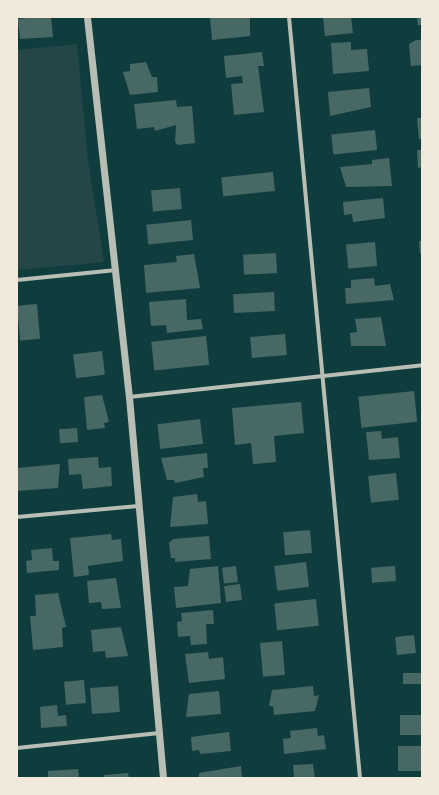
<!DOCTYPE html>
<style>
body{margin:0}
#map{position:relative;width:439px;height:795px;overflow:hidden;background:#0f3d3e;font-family:"DejaVu Sans",sans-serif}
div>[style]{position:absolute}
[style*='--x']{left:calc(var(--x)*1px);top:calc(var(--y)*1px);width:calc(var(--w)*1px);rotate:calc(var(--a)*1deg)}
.green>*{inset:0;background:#244646}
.building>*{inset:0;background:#486865;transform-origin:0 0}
.minor>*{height:4px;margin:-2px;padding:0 2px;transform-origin:2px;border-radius:2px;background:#b8beb3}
.tertiary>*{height:7px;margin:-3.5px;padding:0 3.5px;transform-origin:3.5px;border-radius:3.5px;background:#b8beb3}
span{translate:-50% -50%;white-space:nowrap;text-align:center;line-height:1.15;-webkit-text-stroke:3px #f1e9da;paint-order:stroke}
.frame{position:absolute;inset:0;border:18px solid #f1e9da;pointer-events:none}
</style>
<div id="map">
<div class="green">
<i style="clip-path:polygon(77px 44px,88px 161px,104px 262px,17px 270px,17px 50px)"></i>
</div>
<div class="building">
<i style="clip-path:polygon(36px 17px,51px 17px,53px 37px,20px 39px,18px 19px)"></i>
<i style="clip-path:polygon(250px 17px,250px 36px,212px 40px,210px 18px)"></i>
<i style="clip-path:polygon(323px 17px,351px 17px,353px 33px,325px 36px)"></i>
<i style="clip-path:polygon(417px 17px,422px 17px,422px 25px,418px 25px)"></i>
<i style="clip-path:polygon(416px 40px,422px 40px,422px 65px,411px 66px,409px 44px)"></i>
<i style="clip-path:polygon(351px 42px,351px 50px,367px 49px,369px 71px,333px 74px,331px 43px)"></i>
<i style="clip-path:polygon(262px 52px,264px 66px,258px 66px,264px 112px,234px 115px,231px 84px,243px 83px,242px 76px,226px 78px,224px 56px)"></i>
<i style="clip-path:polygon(146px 62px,152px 77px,157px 77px,158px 92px,130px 95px,123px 72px,130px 71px,130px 64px)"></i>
<i style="clip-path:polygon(369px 88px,371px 107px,330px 116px,328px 92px)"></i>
<i style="clip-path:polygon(176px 100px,177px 107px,192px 106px,195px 143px,178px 145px,175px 142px,176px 125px,155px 131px,154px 127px,137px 129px,134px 104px)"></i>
<i style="clip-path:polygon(417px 118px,422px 118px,422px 139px,419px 139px)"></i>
<i style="left:375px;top:130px;width:20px;height:44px;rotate:84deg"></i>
<i style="clip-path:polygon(417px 150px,422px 150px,422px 167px,418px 168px)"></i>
<i style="clip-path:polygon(389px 158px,392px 186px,346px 187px,340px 167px,372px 164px,372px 160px)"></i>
<i style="left:273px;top:172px;width:19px;height:52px;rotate:84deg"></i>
<i style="left:180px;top:188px;width:21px;height:29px;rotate:85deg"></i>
<i style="clip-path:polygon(383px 198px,385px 218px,353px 222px,352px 214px,344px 215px,343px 202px)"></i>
<i style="left:191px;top:220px;width:20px;height:45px;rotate:84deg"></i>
<i style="clip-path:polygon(419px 241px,422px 241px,422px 254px,420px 254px)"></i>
<i style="left:375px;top:242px;width:24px;height:29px;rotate:85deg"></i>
<i style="left:276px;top:253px;width:20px;height:33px;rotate:87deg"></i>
<i style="clip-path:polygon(194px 254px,200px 288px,146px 293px,144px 265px,177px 262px,176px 256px)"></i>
<i style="clip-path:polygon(374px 278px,375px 286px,390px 284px,394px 300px,346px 304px,345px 288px,351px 288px,351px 280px)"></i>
<i style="left:274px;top:292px;width:19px;height:41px;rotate:87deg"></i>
<i style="clip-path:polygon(186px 299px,187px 320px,201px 319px,203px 329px,167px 333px,166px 325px,151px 326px,149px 302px)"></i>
<i style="left:37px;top:304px;width:35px;height:20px;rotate:85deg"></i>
<i style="clip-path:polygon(381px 317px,386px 346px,351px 346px,350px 333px,357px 332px,355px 319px)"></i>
<i style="left:285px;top:334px;width:21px;height:35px;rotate:85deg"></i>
<i style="left:206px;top:336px;width:29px;height:55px;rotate:84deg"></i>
<i style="left:102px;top:351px;width:24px;height:29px;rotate:83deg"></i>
<i style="left:414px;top:391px;width:31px;height:56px;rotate:84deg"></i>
<i style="clip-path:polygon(102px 395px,109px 422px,104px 423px,105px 428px,87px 430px,84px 397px)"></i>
<i style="clip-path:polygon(301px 402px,304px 433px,274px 436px,276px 462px,253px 464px,251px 443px,235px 445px,232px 408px)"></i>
<i style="left:200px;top:419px;width:25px;height:43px;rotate:83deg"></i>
<i style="left:77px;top:428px;width:14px;height:18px;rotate:86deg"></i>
<i style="clip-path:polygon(381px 431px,382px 439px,398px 437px,400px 458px,369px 460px,366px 432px)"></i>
<i style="clip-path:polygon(207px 453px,208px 468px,203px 468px,204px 477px,175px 483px,174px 480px,167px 480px,161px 458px)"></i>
<i style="clip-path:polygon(98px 457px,99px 468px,111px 467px,112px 486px,83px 489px,81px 474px,69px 475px,68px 459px)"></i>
<i style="clip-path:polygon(60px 464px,58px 488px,17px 491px,17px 468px)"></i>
<i style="left:396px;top:473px;width:27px;height:28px;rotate:84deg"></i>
<i style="clip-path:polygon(197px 494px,198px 502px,206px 501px,208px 524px,170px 527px,173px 497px)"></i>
<i style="left:310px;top:530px;width:23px;height:27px;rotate:85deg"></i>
<i style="clip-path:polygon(111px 534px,112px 540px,121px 539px,123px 561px,88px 566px,89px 575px,74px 577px,70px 538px)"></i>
<i style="clip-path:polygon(209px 536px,211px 559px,175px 562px,175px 558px,171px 558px,169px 543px,173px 539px)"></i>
<i style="clip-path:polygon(52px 548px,53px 561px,59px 561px,59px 570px,27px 573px,26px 561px,32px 560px,31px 550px)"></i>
<i style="left:306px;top:562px;width:25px;height:32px;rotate:83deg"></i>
<i style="clip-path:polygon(218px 566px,221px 603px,176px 608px,174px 587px,188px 586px,190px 569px)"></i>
<i style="left:236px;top:566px;width:16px;height:14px;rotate:83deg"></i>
<i style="left:395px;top:566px;width:15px;height:24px;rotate:86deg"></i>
<i style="clip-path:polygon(116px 578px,121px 608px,102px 609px,101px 602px,89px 603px,87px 581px)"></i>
<i style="left:240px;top:584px;width:16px;height:16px;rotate:83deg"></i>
<i style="clip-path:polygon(58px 593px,66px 627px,62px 628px,63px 647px,33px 650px,30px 616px,36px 616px,35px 595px)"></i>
<i style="left:316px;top:599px;width:27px;height:42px;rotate:84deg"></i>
<i style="clip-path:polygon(213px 610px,214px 624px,206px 624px,207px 644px,191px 645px,190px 636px,178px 637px,177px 622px,182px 621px,181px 613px)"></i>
<i style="clip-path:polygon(121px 627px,128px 656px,106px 658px,105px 651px,93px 652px,91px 630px)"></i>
<i style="left:414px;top:635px;width:18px;height:19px;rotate:84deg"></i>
<i style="left:282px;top:641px;width:34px;height:22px;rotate:85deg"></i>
<i style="clip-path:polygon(208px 652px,209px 659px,223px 657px,225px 679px,189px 683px,185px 654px)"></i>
<i style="left:422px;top:673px;width:11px;height:19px;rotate:90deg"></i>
<i style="left:84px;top:680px;width:23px;height:20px;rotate:85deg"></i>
<i style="left:118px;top:686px;width:26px;height:28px;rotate:86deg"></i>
<i style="clip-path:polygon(313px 686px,314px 696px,319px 695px,315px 711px,274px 715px,273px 706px,269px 706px,272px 690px)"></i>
<i style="clip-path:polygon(219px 691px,221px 714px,186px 717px,189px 694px)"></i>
<i style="clip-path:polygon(57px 705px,58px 716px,66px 715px,67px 726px,41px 728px,40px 707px)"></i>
<i style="left:422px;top:715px;width:20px;height:22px;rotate:90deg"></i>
<i style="clip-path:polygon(317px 728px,318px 736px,324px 735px,326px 749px,284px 754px,283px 739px,291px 738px,290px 731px)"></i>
<i style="clip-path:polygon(229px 732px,231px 751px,200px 754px,199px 750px,192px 751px,191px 737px)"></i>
<i style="left:422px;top:746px;width:25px;height:24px;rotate:90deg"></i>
<i style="clip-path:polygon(313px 764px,315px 778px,294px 778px,293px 765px)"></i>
<i style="clip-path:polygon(241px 766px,242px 778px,199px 778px,199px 773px)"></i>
<i style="clip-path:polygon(78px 769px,79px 778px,48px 778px,48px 771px)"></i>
<i style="clip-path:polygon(128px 773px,129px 778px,104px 778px,104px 775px)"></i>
</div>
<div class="minor">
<i style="--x:289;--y:17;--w:764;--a:84.67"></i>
<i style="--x:17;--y:280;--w:100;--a:-5.8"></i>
<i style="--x:129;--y:397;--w:295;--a:-6.2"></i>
<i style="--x:17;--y:517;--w:122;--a:-5.2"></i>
<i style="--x:17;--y:748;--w:143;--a:-6"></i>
</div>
<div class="tertiary">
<i style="--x:87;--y:17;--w:382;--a:83.7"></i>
<i style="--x:129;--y:397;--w:383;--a:84.9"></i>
</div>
<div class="frame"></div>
</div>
